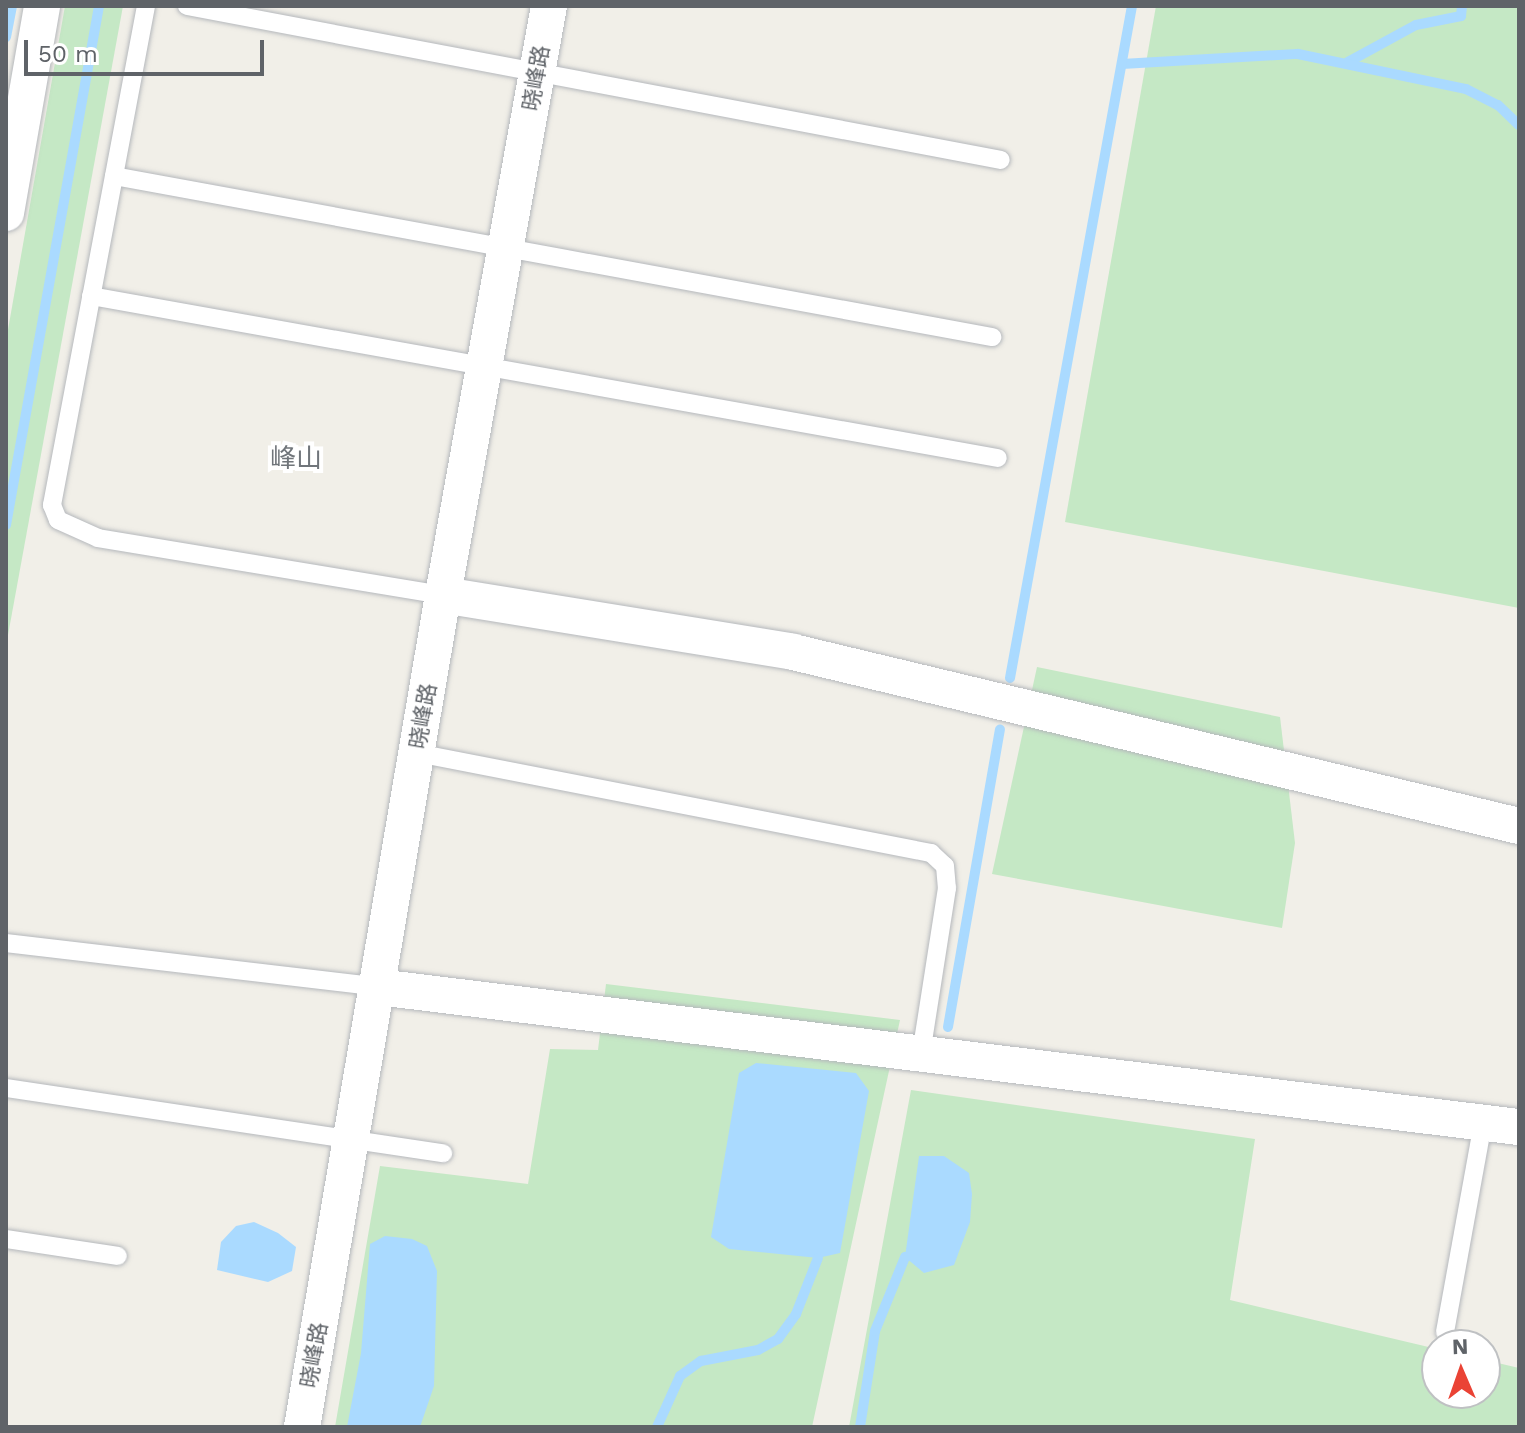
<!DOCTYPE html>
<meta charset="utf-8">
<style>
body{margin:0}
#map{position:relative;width:1525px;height:1433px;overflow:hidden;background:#f1efe8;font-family:"Work Sans","Noto Sans SC",sans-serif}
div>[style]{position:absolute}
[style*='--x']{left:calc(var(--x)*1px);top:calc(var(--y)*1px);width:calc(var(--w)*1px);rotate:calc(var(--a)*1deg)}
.green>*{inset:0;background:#c5e8c5}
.water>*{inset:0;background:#aadaff}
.stream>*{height:10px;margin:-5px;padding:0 5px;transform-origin:5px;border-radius:5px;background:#aadaff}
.roads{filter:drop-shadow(0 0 2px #b5b8bc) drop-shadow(0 0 2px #b5b8bc)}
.service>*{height:18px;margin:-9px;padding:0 9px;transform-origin:9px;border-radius:9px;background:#fff}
.minor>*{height:36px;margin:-18px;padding:0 18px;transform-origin:18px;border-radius:18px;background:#fff}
span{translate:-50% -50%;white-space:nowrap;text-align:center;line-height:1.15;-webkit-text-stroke:8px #fff;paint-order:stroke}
.street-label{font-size:22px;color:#5f6368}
.quarter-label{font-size:26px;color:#70757a}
.frame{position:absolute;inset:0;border:8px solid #5f6368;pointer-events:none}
.north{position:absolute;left:1421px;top:1329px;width:80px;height:80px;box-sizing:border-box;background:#fff;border:2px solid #bfc1c3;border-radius:50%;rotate:358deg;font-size:22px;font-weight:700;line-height:32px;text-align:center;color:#5f6368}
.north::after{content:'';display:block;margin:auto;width:28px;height:36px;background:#ea4335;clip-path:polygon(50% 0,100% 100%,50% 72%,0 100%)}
.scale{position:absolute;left:24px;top:40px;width:240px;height:36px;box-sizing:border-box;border:4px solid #5f6368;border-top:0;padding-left:10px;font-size:24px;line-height:28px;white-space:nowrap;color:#5f6368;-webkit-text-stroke:6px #fff;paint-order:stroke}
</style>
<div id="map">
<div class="green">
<i style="clip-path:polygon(65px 6px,123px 6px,6px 646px,6px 341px)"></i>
<i style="clip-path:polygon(1156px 6px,1519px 6px,1519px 608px,1065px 522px)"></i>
<i style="clip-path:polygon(1037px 667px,1280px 717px,1295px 843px,1282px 928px,992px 874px)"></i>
<i style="clip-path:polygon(606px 984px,900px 1020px,812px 1427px,335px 1427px,380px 1166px,528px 1184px,550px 1049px,598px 1050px)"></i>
<i style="clip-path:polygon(911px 1090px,1255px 1139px,1230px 1300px,1437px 1349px,1437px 1393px,1485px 1393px,1485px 1360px,1519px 1368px,1519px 1427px,849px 1427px)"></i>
</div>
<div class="water">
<i style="clip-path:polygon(756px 1063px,856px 1073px,869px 1091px,840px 1253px,818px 1258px,729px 1249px,711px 1237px,739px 1073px)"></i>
<i style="clip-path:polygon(919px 1156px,944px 1156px,969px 1173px,972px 1194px,970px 1222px,954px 1265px,924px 1273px,905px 1257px)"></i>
<i style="clip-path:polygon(254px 1222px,278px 1233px,296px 1247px,292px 1271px,268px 1282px,217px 1270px,221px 1242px,236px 1226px)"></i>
<i style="clip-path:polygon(385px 1236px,412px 1239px,427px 1246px,437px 1271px,434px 1386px,420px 1427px,347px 1427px,361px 1353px,370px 1244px)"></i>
</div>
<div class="stream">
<i style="--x:6;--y:37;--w:32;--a:-79"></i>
<i style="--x:1348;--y:62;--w:77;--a:-28.6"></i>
<i style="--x:1416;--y:25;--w:46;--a:-11.3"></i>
<i style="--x:1461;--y:16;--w:10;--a:-84"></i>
<i style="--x:1122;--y:64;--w:176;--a:-3.3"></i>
<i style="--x:1298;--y:54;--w:172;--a:11.8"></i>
<i style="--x:1466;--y:89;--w:36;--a:27"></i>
<i style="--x:1498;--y:105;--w:29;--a:44"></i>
<i style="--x:6;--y:525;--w:527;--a:-79.84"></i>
<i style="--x:1010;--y:678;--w:683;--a:-79.71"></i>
<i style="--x:948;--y:1027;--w:302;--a:-80.1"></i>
<i style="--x:657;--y:1427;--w:56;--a:-65.7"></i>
<i style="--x:680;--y:1376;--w:26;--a:-36"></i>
<i style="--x:701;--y:1361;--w:58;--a:-10.9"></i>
<i style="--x:758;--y:1350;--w:23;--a:-29"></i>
<i style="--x:778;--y:1339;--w:31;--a:-54"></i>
<i style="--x:796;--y:1314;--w:60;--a:-68.6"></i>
<i style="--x:860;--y:1427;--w:97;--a:-81.1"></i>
<i style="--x:875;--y:1331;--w:80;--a:-67.9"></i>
</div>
<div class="roads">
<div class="service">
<i style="--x:146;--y:6;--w:508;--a:100.67"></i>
<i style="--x:52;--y:505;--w:16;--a:68"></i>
<i style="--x:58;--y:520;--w:44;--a:24.2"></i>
<i style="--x:98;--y:538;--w:350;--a:9.4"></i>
<i style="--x:187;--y:6;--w:828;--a:10.71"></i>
<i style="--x:114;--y:176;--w:893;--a:10.39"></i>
<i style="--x:91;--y:296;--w:921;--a:10.13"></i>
<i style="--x:417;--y:753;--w:524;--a:11.01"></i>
<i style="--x:931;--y:853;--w:19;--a:43"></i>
<i style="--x:945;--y:866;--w:22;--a:85"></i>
<i style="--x:947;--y:888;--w:168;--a:98.9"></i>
<i style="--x:6;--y:943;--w:375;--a:6.7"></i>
<i style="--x:6;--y:1088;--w:442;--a:8.5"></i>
<i style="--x:6;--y:1239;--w:113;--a:8.6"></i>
<i style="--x:1445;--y:1332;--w:212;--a:-79.7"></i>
</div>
<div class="minor">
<i style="--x:6;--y:213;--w:210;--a:-80.1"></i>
<i style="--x:443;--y:595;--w:355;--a:9.2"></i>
<i style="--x:793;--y:652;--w:747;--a:13.48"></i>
<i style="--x:378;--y:987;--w:1150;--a:7"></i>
<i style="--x:302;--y:1427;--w:844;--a:-80.38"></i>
<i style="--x:443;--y:595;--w:598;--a:-79.8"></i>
</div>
</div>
<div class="street-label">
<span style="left:536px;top:78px;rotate:-80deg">晓峰路</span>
<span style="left:423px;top:716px;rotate:-80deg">晓峰路</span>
<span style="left:314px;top:1355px;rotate:-80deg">晓峰路</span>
</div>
<div class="quarter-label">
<span style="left:296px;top:459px">峰山</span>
</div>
<div class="frame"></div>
<div class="north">N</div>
<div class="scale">50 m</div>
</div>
